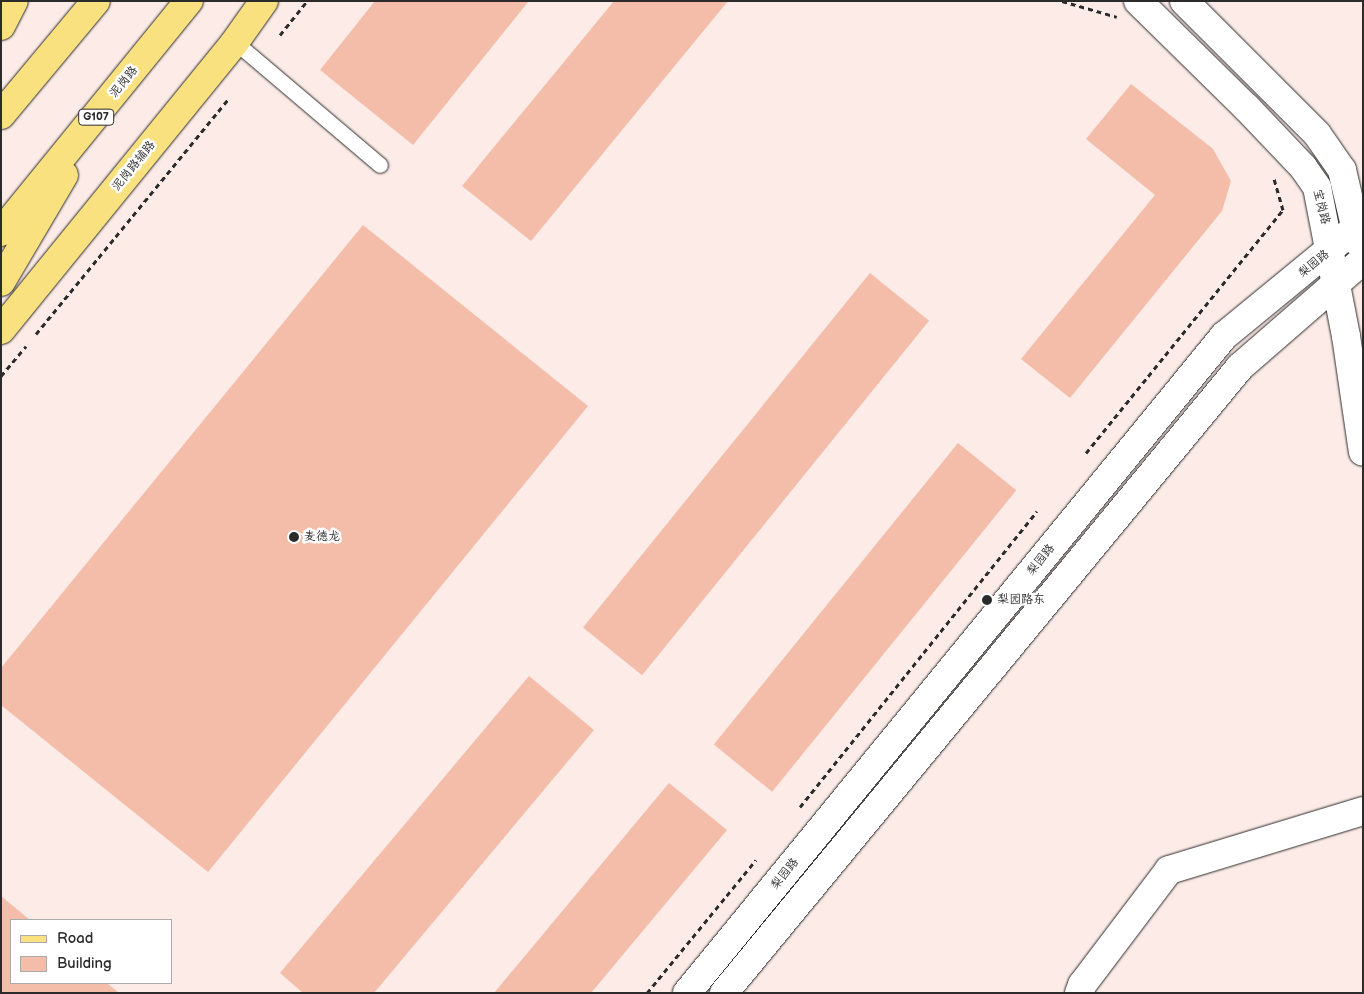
<!DOCTYPE html>
<meta charset="utf-8">
<style>
body{margin:0}
#map{position:relative;width:1364px;height:994px;overflow:hidden;background:#fcebe6;font-family:"Balsamiq Sans","LXGW WenKai TC",sans-serif}
div>[style]{position:absolute}
[style*='--x']{left:calc(var(--x)*1px);top:calc(var(--y)*1px);width:calc(var(--w)*1px);rotate:calc(var(--a)*1deg)}
.building>*{inset:0;background:#f4bdaa;transform-origin:0 0}
.path>*{height:3px;margin-top:-1.5px;transform-origin:0;background:repeating-linear-gradient(90deg,#2b2b2b 0 5px,transparent 0 9px)}
.roads{filter:drop-shadow(0 0 1px #2b2b2b) drop-shadow(0 0 1px #2b2b2b)}
.lane>*{height:15px;margin:-7.5px;padding:0 7.5px;transform-origin:7.5px;border-radius:7.5px;background:#fff}
.street>*{height:28px;margin:-14px;padding:0 14px;transform-origin:14px;border-radius:14px;background:#fff}
.secondary>*{height:28px;margin:-14px;padding:0 14px;transform-origin:14px;border-radius:14px;background:#fff}
.primary>*{height:28px;margin:-14px;padding:0 14px;transform-origin:14px;border-radius:14px;background:#fae180}
.highway>*{height:28px;margin:-14px;padding:0 14px;transform-origin:14px;border-radius:14px;background:#fae180}
.dots>*{width:14px;height:14px;translate:-50% -50%;box-sizing:border-box;border:2px solid #fff;border-radius:50%}
span{translate:-50% -50%;white-space:nowrap;text-align:center;line-height:1.15;-webkit-text-stroke:5px #fff;paint-order:stroke}
.shield-label span{padding:1px 4px;background:#fff;border:1px solid;border-radius:4px;-webkit-text-stroke-width:0}
.shield-label{font-size:11px;color:#2b2b2b;font-weight:700}
.street-label{font-size:12px;color:#2b2b2b}
.poi-label{font-size:12px;color:#2b2b2b}
.left{translate:0 -50%;text-align:left}
.frame{position:absolute;inset:0;border:2px solid #2b2b2b;pointer-events:none}
.legend{position:absolute;left:10px;top:919px;width:162px;height:65px;box-sizing:border-box;background:#fff;border:1px solid #aaa;margin:0;padding:6px 9px;list-style:none;font-size:15px;color:#2b2b2b}
.legend li{display:flex;align-items:center;gap:10px;height:25px}
.legend b{width:25px;border:1px solid #aaa}
</style>
<div id="map">
<div class="building">
<i style="clip-path:polygon(375px 1px,529px 1px,413px 145px,320px 70px)"></i>
<i style="clip-path:polygon(614px 1px,728px 1px,531px 241px,462px 186px)"></i>
<i style="clip-path:polygon(1131px 84px,1213px 149px,1231px 181px,1222px 211px,1070px 398px,1021px 359px,1155px 195px,1086px 139px)"></i>
<i style="clip-path:polygon(363px 225px,588px 406px,208px 872px,1px 705px,1px 668px)"></i>
<i style="left:870px;top:273px;width:76px;height:456px;rotate:39deg"></i>
<i style="left:958px;top:443px;width:75px;height:388px;rotate:39deg"></i>
<i style="clip-path:polygon(529px 676px,594px 730px,374px 993px,303px 993px,280px 973px)"></i>
<i style="clip-path:polygon(669px 783px,727px 830px,591px 993px,494px 993px)"></i>
<i style="clip-path:polygon(1px 896px,30px 920px,11px 920px,11px 983px,107px 983px,119px 993px,1px 993px)"></i>
</div>
<div class="path">
<i style="--x:1062;--y:1;--w:57;--a:16.2"></i>
<i style="--x:280;--y:35;--w:43;--a:-51.5"></i>
<i style="--x:36;--y:334;--w:305;--a:-50.7"></i>
<i style="--x:1;--y:376;--w:39;--a:-50"></i>
<i style="--x:1086;--y:453;--w:313;--a:-51"></i>
<i style="--x:1283;--y:210;--w:33;--a:-106"></i>
<i style="--x:800;--y:807;--w:379;--a:-51.3"></i>
<i style="--x:647;--y:993;--w:172;--a:-50.7"></i>
</div>
<div class="roads">
<div class="lane">
<i style="--x:235;--y:42;--w:190;--a:40.3"></i>
</div>
<div class="street">
<i style="--x:1079;--y:993;--w:9;--a:-69"></i>
<i style="--x:1082;--y:985;--w:144;--a:-52.9"></i>
<i style="--x:1169;--y:870;--w:203;--a:-16.9"></i>
</div>
<div class="secondary">
<i style="--x:1138;--y:1;--w:151;--a:44.5"></i>
<i style="--x:1246;--y:107;--w:83;--a:46.5"></i>
<i style="--x:1303;--y:167;--w:24;--a:55"></i>
<i style="--x:1317;--y:187;--w:152;--a:79"></i>
<i style="--x:1346;--y:336;--w:117;--a:81.7"></i>
<i style="--x:1184;--y:1;--w:188;--a:45"></i>
<i style="--x:1317;--y:134;--w:44;--a:55.2"></i>
<i style="--x:1342;--y:170;--w:75;--a:76.9"></i>
<i style="--x:687;--y:993;--w:849;--a:-50.74"></i>
<i style="--x:1224;--y:336;--w:180;--a:-39.4"></i>
<i style="--x:724;--y:993;--w:811;--a:-50.5"></i>
<i style="--x:1240;--y:367;--w:163;--a:-41"></i>
</div>
<div class="primary">
<i style="--x:1;--y:330;--w:371;--a:-50.9"></i>
<i style="--x:235;--y:42;--w:50;--a:-54.7"></i>
</div>
<div class="highway">
<i style="--x:1;--y:26;--w:28;--a:-63"></i>
<i style="--x:1;--y:115;--w:148;--a:-50.2"></i>
<i style="--x:1;--y:232;--w:298;--a:-50.9"></i>
<i style="--x:1;--y:282;--w:124;--a:-59.5"></i>
</div>
</div>
<div class="dots">
<i style="left:294px;top:537px;background:#2b2b2b"></i>
<i style="left:987px;top:600px;background:#2b2b2b"></i>
</div>
<div class="shield-label">
<span style="left:96px;top:117px">G107</span>
</div>
<div class="street-label">
<span style="left:124px;top:82px;rotate:-51deg">泥岗路</span>
<span style="left:134px;top:166px;rotate:-51deg">泥岗路辅路</span>
<span style="left:1321px;top:207px;rotate:76deg">宝岗路</span>
<span style="left:1314px;top:264px;rotate:-39deg">梨园路</span>
<span style="left:1041px;top:560px;rotate:-51deg">梨园路</span>
<span style="left:785px;top:874px;rotate:-51deg">梨园路</span>
</div>
<div class="poi-label">
<span class="left" style="left:304px;top:537px">麦德龙</span>
<span class="left" style="left:997px;top:600px">梨园路东</span>
</div>
<div class="frame"></div>
<ul class="legend">
<li><b style="height:6px;background:#fae180"></b>Road</li>
<li><b style="height:14px;background:#f4bdaa"></b>Building</li>
</ul>
</div>
